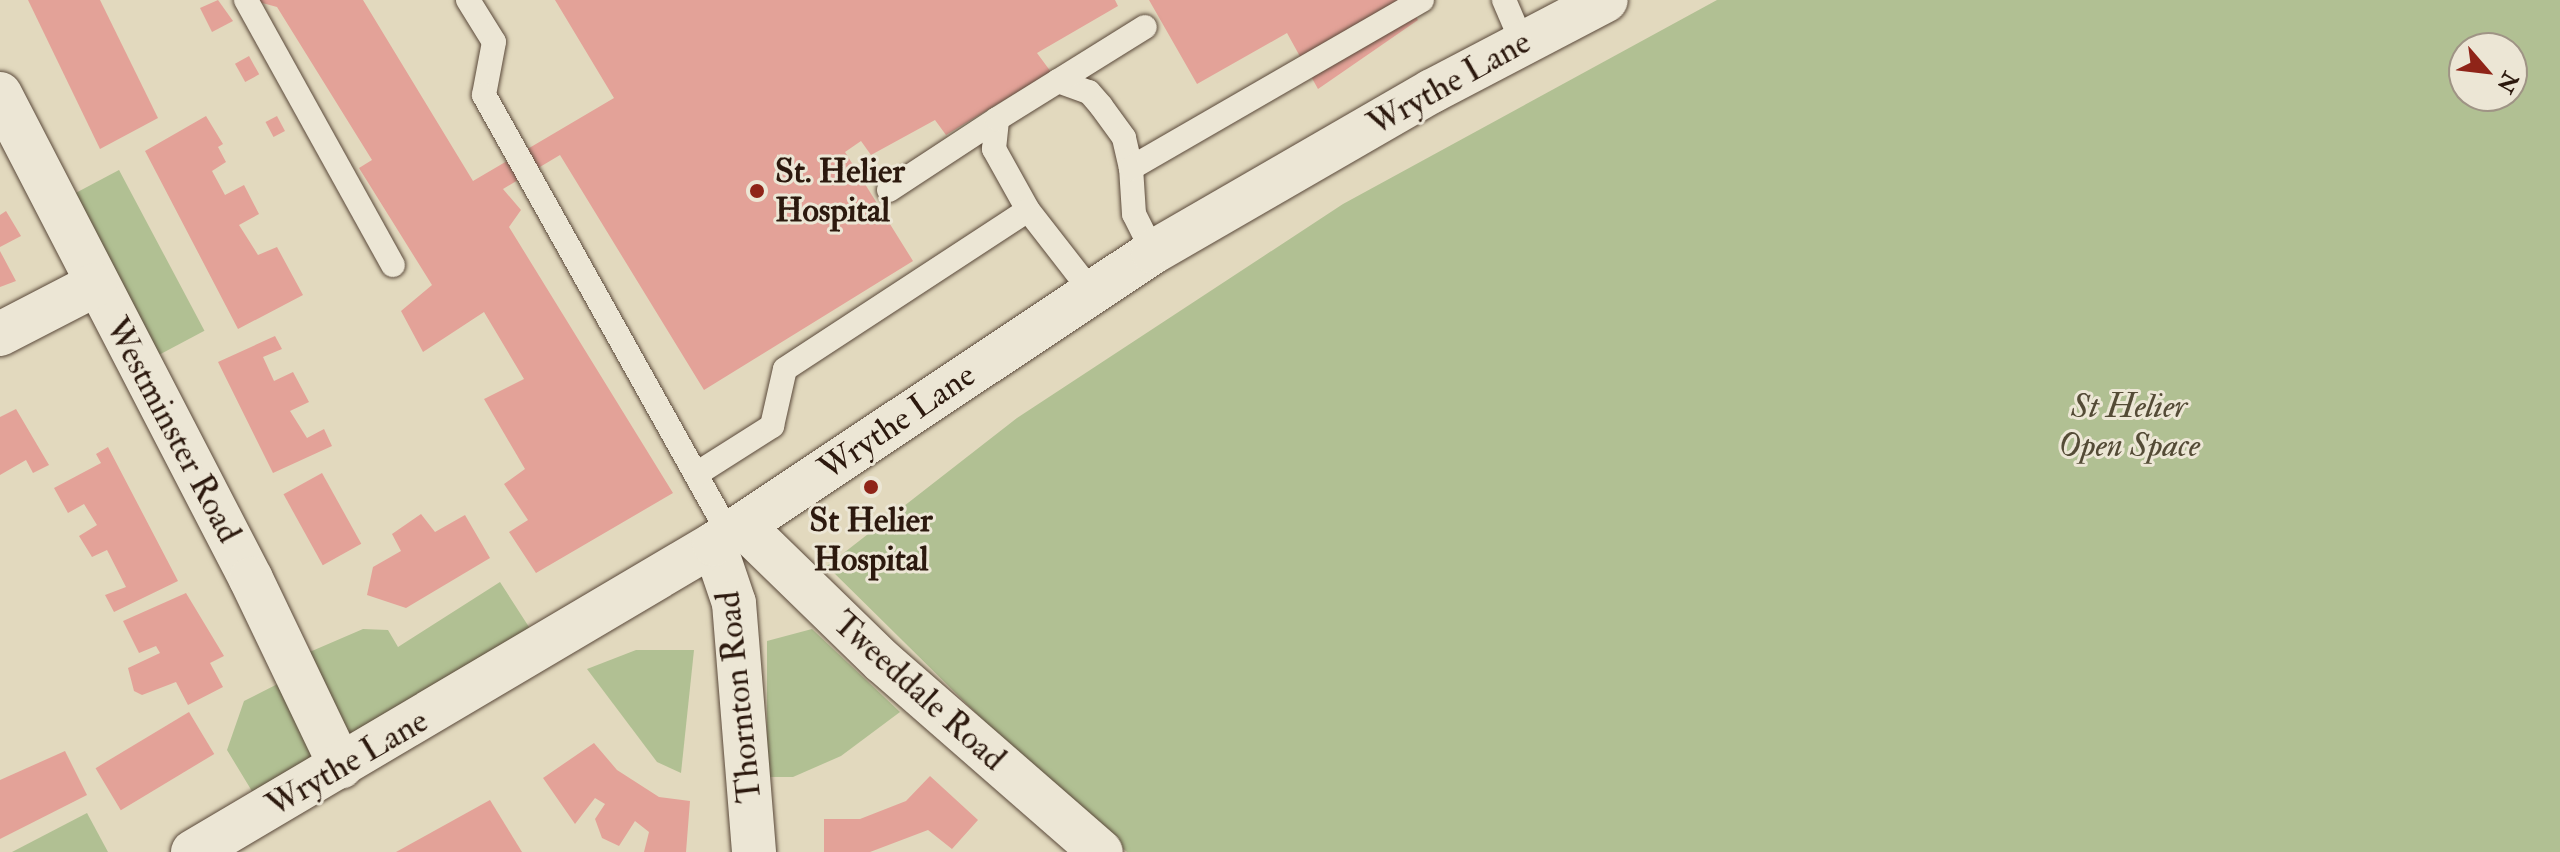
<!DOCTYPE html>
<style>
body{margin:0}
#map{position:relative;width:2560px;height:852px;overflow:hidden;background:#e2d9be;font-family:"IM FELL Double Pica",serif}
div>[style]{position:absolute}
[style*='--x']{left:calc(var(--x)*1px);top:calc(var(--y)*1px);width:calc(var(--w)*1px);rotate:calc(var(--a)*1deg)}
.green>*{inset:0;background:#b1c093;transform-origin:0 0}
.building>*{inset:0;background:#e3a298;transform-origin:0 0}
.roads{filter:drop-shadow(0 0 2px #5a493a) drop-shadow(0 0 2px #5a493a)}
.service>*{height:24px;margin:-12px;padding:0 12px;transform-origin:12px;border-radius:12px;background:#ece6d5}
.minor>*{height:44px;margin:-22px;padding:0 22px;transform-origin:22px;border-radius:22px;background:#ece6d5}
.secondary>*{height:44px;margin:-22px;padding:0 22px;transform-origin:22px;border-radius:22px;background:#ece6d5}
.dots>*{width:22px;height:22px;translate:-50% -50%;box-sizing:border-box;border:4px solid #ece6d5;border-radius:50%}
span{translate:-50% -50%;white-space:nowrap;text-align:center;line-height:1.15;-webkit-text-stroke:6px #ece6d5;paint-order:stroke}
.street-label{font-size:34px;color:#2c190e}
.poi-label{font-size:34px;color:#2c190e;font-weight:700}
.left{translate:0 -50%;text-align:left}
.park-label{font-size:34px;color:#544b36;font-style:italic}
.north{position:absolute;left:2448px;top:32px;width:80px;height:80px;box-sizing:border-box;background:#ece6d5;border:2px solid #9f9485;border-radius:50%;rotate:118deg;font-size:22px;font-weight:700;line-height:32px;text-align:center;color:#2c190e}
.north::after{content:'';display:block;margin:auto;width:28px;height:36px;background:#8f2418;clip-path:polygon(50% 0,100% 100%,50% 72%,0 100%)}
</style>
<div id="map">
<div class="green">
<i style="clip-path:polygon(evenodd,1717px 0,2560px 0,2560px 852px,1127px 852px,1053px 789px,827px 566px,1017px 418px,1343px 204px,1717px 0,2464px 48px,2512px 48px,2512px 96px,2464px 96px,2464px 48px)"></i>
<i style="left:119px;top:170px;width:182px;height:64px;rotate:62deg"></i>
<i style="clip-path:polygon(500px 582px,538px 641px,261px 806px,227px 750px,244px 701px,305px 670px,298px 657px,363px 629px,388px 630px,398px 647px)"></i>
<i style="clip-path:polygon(812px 629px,900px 712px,841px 756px,793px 777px,767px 777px,767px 641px)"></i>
<i style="clip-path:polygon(636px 650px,694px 650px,681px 773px,657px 762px,587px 669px)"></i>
<i style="clip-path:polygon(87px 813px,108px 852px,12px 852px)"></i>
</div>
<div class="building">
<i style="clip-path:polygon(28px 0,100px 0,158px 118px,100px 149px)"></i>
<i style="clip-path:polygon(218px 0,233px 21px,212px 32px,200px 8px)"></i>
<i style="clip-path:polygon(251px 0,363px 0,473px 181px,614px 98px,555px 0,1115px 0,1118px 6px,1037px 53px,1051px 72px,946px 135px,935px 120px,871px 155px,861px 141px,845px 152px,913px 261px,704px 390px,560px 155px,503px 189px,521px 210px,509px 227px,673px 493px,536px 573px,509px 532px,528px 520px,504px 484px,525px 469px,484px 399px,524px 379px,484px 312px,423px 352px,401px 311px,432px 285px,359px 168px,372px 160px,277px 7px)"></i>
<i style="clip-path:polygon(1149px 0,1406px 0,1418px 20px,1318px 89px,1287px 33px,1197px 84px)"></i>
<i style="left:249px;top:56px;width:21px;height:16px;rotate:61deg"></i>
<i style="clip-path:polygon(206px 116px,223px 144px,218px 147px,226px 162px,212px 171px,225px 195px,244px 185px,259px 214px,239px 225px,258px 255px,277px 247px,303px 295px,238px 329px,145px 151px)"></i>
<i style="left:277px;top:116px;width:17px;height:13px;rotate:62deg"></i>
<i style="clip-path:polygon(6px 211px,21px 236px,0 247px,0 215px)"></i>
<i style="clip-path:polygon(0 251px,16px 281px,0 287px)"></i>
<i style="clip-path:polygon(275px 336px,282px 349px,263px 357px,274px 381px,293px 372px,309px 402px,290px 411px,307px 438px,324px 429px,332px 446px,273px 473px,218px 362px)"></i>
<i style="clip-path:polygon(16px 409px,49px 465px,33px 473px,26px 460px,0 475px,0 417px)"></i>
<i style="clip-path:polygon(108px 447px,178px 581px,114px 612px,105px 595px,126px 587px,107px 550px,92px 557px,79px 536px,97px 525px,84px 504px,68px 513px,54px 488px,101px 463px,96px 454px)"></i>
<i style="left:322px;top:473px;width:81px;height:44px;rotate:61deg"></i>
<i style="clip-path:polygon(421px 514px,435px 532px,465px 515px,490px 558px,406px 608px,367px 595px,373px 567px,401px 551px,392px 534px)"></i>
<i style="clip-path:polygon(186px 593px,224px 656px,210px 663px,223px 687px,188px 705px,176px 682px,142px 695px,134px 691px,128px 668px,160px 653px,156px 646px,139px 653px,123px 621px)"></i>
<i style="left:189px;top:712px;width:49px;height:109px;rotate:59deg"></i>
<i style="clip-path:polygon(594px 743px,617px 770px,659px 797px,690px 801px,686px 852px,644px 852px,649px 832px,635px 821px,619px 846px,602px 838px,595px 819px,605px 804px,595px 798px,575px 824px,543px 778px)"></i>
<i style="clip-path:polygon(65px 751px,87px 795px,0 839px,0 780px)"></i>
<i style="clip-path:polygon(930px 776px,978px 820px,952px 849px,928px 830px,870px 852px,824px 852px,824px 819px,860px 819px,906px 801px)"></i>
<i style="clip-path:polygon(490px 800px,522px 852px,396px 852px)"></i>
</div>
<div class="roads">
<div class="service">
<i style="--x:246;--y:0;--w:303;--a:61"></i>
<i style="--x:468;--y:0;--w:49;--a:58.2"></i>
<i style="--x:494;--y:42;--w:54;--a:100.7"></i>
<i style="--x:484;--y:95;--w:503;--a:60.83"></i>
<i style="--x:1504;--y:0;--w:46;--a:66.8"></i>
<i style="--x:1058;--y:81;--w:33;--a:20"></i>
<i style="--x:1089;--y:92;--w:18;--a:49"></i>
<i style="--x:1101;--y:106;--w:39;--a:54"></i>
<i style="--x:1124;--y:138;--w:31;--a:77"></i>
<i style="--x:889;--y:190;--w:129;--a:-33.3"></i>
<i style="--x:1028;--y:210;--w:70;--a:-119.1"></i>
<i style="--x:994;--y:149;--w:30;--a:-84"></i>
<i style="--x:997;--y:119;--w:174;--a:-31.9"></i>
<i style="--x:1153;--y:252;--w:42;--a:-116.6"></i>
<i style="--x:1134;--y:214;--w:46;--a:-93.7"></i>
<i style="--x:1131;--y:168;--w:336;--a:-30"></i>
<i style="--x:698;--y:473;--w:88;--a:-32.4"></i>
<i style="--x:772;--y:426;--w:58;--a:-77.2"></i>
<i style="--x:785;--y:369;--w:290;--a:-33.2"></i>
<i style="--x:1028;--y:210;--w:103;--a:52.1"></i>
</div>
<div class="minor">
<i style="--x:0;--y:94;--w:546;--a:62.64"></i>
<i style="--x:251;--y:579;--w:208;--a:64.4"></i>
<i style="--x:0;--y:334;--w:107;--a:-27.3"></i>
<i style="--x:743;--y:526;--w:195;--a:44.2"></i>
<i style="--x:883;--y:662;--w:289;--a:41.1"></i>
<i style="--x:714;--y:544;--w:62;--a:71.3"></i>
<i style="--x:734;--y:603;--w:250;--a:85.4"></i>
</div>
<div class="secondary">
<i style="--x:193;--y:852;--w:605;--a:-30.59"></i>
<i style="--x:714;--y:544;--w:527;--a:-33.63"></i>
<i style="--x:1153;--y:252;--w:322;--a:-30"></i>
<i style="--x:1432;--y:91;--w:196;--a:-27.6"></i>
</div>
</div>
<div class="dots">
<i style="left:757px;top:191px;background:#8f2418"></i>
<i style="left:871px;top:487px;background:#8f2418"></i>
</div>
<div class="street-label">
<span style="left:1449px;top:83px;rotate:-29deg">Wrythe Lane</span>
<span style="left:897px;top:422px;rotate:-34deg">Wrythe Lane</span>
<span style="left:173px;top:430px;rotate:62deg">Westminster Road</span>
<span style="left:919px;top:691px;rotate:42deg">Tweeddale Road</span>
<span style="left:739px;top:697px;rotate:-96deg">Thornton Road</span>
<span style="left:347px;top:763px;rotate:-30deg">Wrythe Lane</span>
</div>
<div class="poi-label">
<span class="left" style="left:775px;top:191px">St. Helier<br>Hospital</span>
<span style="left:871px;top:540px">St Helier<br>Hospital</span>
</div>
<div class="park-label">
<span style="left:2129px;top:426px">St Helier<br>Open Space</span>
</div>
<div class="north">N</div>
</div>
